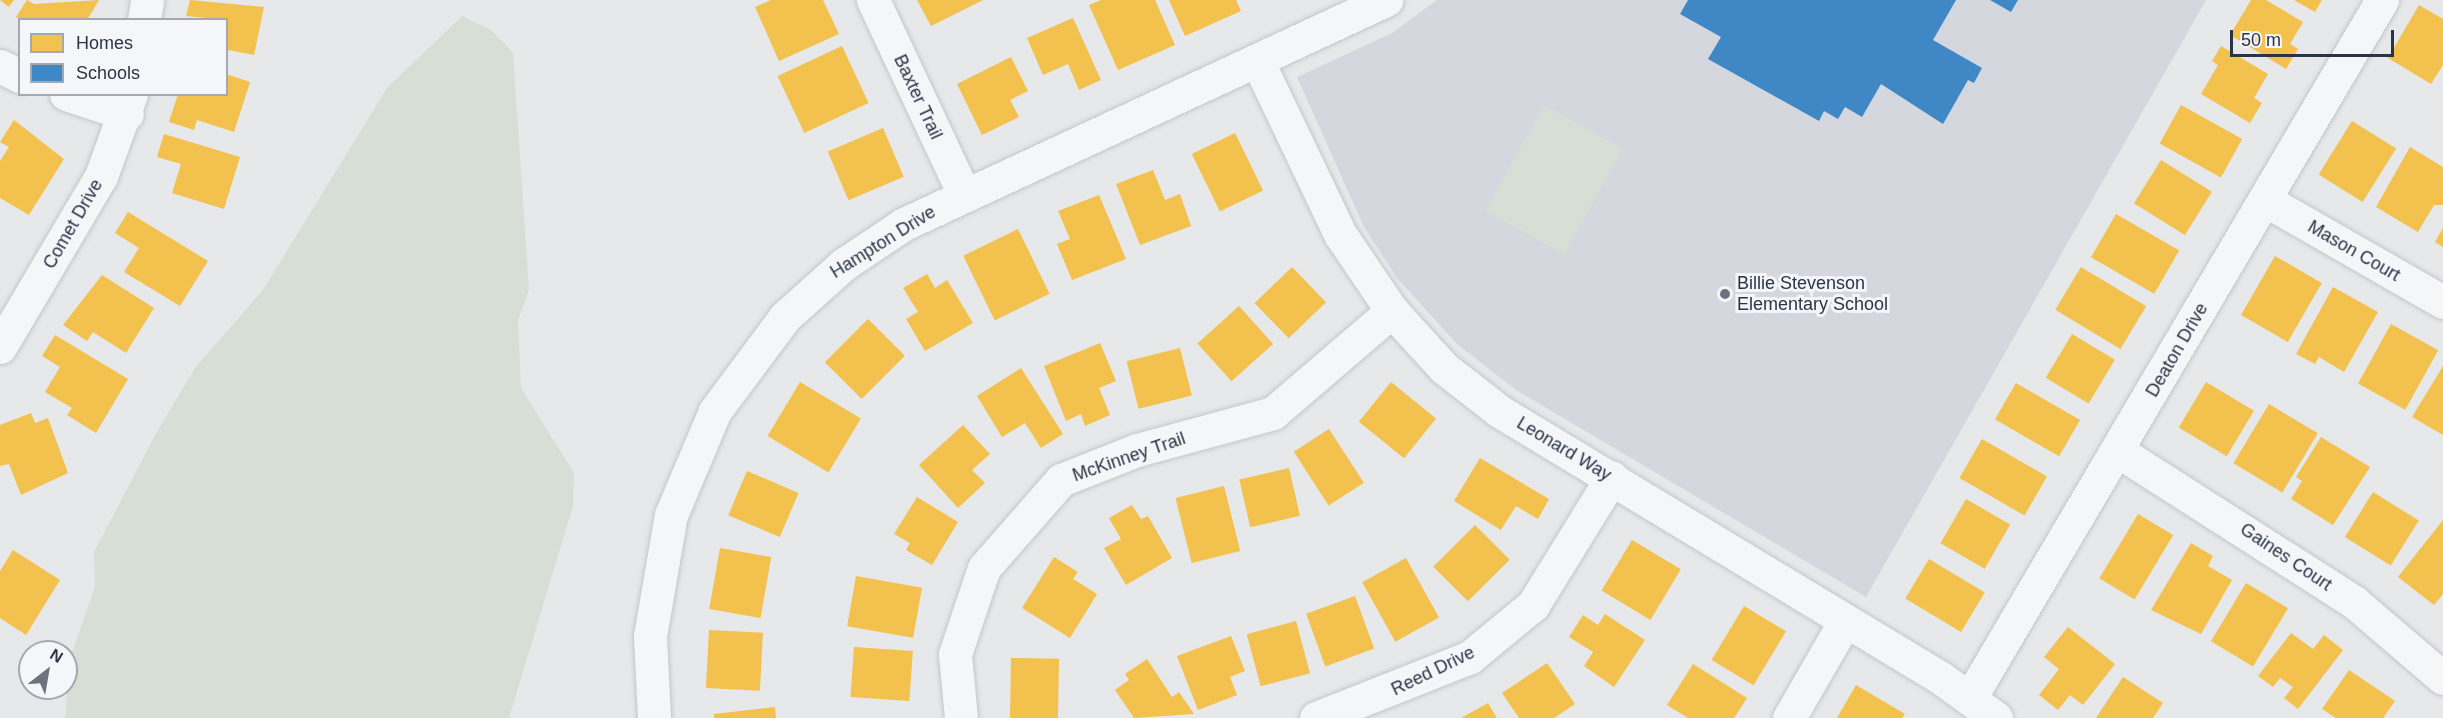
<!DOCTYPE html>
<style>
body{margin:0}
#map{position:relative;width:2443px;height:718px;overflow:hidden;background:#e6e8ea;font-family:Helvetica,sans-serif}
div>[style]{position:absolute}
[style*='--x']{left:calc(var(--x)*1px);top:calc(var(--y)*1px);width:calc(var(--w)*1px);rotate:calc(var(--a)*1deg)}
.built>*{inset:0;background:#d4d7dd}
.green>*{inset:0;background:#d6ded6;transform-origin:0 0}
.homes>*{inset:0;background:#f2c14e;transform-origin:0 0}
.schools>*{inset:0;background:#3f88c5}
.roads{filter:drop-shadow(0 0 2px #c4c6c8) drop-shadow(0 0 2px #c4c6c8)}
.minor>*{height:33px;margin:-16.5px;padding:0 16.5px;transform-origin:16.5px;border-radius:16.5px;background:#f5f6f7}
.dots>*{width:16px;height:16px;translate:-50% -50%;box-sizing:border-box;border:3px solid #f4f6f9;border-radius:50%}
span{translate:-50% -50%;white-space:nowrap;text-align:center;line-height:1.15;-webkit-text-stroke:6px #f4f6f9;paint-order:stroke}
.street-label{font-size:18px;color:#2b3445}
.poi-label{font-size:18px;color:#2b3445}
.left{translate:0 -50%;text-align:left}
.legend{position:absolute;left:18px;top:18px;width:210px;height:78px;box-sizing:border-box;background:#f4f6f9;border:2px solid #a4a8b1;margin:0;padding:8px 10px;list-style:none;font-size:18px;color:#2b3445}
.legend li{display:flex;align-items:center;gap:12px;height:30px}
.legend b{width:30px;border:2px solid #a4a8b1}
.north{position:absolute;left:18px;top:640px;width:60px;height:60px;box-sizing:border-box;background:#f4f6f9;border:2px solid #a4a8b1;border-radius:50%;rotate:31deg;font-size:16px;font-weight:700;line-height:24px;text-align:center;color:#2b3445}
.north::after{content:'';display:block;margin:auto;width:21px;height:27px;background:#6c737f;clip-path:polygon(50% 0,100% 100%,50% 72%,0 100%)}
.scale{position:absolute;left:2230px;top:30px;width:164px;height:27px;box-sizing:border-box;border:3px solid #2b3445;border-top:0;padding-left:8px;font-size:18px;line-height:21px;white-space:nowrap;color:#2b3445;-webkit-text-stroke:4px #f4f6f9;paint-order:stroke}
</style>
<div id="map">
<div class="built">
<i style="clip-path:polygon(1437px 0,2206px 0,1866px 597px,1516px 390px,1457px 344px,1397px 278px,1363px 225px,1297px 77px,1392px 33px)"></i>
</div>
<div class="green">
<i style="clip-path:polygon(462px 16px,491px 30px,513px 53px,529px 289px,518px 321px,521px 388px,574px 473px,573px 506px,509px 718px,65px 718px,71px 655px,95px 587px,94px 552px,158px 430px,195px 368px,263px 290px,387px 88px)"></i>
<i style="left:1544px;top:105px;width:90px;height:121px;rotate:29deg"></i>
</div>
<div class="homes">
<i style="clip-path:polygon(0 0,14px 0,9px 7px)"></i>
<i style="clip-path:polygon(27px 0,34px 4px,99px 0,87px 20px,20px 20px,16px 17px)"></i>
<i style="clip-path:polygon(190px 0,264px 7px,254px 55px,229px 50px,226px 55px,226px 20px,186px 16px)"></i>
<i style="clip-path:polygon(771px 0,823px 0,839px 34px,779px 61px,755px 7px)"></i>
<i style="clip-path:polygon(917px 0,983px 0,931px 26px)"></i>
<i style="clip-path:polygon(1101px 0,1155px 0,1175px 45px,1118px 70px,1089px 5px)"></i>
<i style="clip-path:polygon(1169px 0,1236px 0,1241px 11px,1185px 36px)"></i>
<i style="clip-path:polygon(2251px 0,2266px 0,2303px 22px,2290px 44px,2298px 49px,2286px 69px,2230px 35px)"></i>
<i style="clip-path:polygon(2294px 0,2322px 0,2315px 12px)"></i>
<i style="clip-path:polygon(2419px 5px,2443px 19px,2443px 65px,2431px 84px,2388px 58px)"></i>
<i style="clip-path:polygon(1073px 18px,1101px 80px,1079px 90px,1068px 64px,1043px 75px,1027px 38px)"></i>
<i style="left:842px;top:46px;width:63px;height:71px;rotate:65deg"></i>
<i style="clip-path:polygon(2221px 46px,2268px 74px,2254px 98px,2262px 103px,2250px 123px,2201px 94px,2218px 65px,2212px 61px)"></i>
<i style="clip-path:polygon(1011px 57px,1028px 91px,1010px 100px,1019px 117px,982px 135px,957px 84px)"></i>
<i style="clip-path:polygon(226px 74px,250px 82px,234px 132px,197px 120px,194px 130px,169px 122px,178px 94px,226px 94px)"></i>
<i style="left:2181px;top:105px;width:70px;height:44px;rotate:29deg"></i>
<i style="clip-path:polygon(14px 120px,64px 159px,29px 215px,0 198px,0 161px,9px 147px,0 142px)"></i>
<i style="left:2352px;top:121px;width:52px;height:63px;rotate:32deg"></i>
<i style="left:883px;top:128px;width:53px;height:60px;rotate:67deg"></i>
<i style="left:1235px;top:133px;width:64px;height:48px;rotate:64deg"></i>
<i style="clip-path:polygon(164px 134px,240px 157px,224px 209px,172px 193px,181px 164px,157px 157px)"></i>
<i style="clip-path:polygon(2410px 147px,2443px 167px,2443px 205px,2434px 205px,2418px 232px,2376px 207px)"></i>
<i style="left:2161px;top:160px;width:60px;height:51px;rotate:32deg"></i>
<i style="clip-path:polygon(1153px 170px,1165px 200px,1180px 194px,1191px 226px,1140px 245px,1116px 184px)"></i>
<i style="clip-path:polygon(1099px 195px,1126px 259px,1072px 280px,1057px 244px,1070px 239px,1058px 211px)"></i>
<i style="clip-path:polygon(128px 212px,208px 261px,180px 306px,124px 272px,139px 248px,115px 233px)"></i>
<i style="left:2116px;top:214px;width:73px;height:50px;rotate:30deg"></i>
<i style="clip-path:polygon(2443px 228px,2443px 247px,2435px 242px)"></i>
<i style="left:1018px;top:229px;width:72px;height:61px;rotate:64deg"></i>
<i style="left:2275px;top:256px;width:54px;height:68px;rotate:30deg"></i>
<i style="left:1292px;top:267px;width:49px;height:52px;rotate:46deg"></i>
<i style="left:2081px;top:267px;width:76px;height:50px;rotate:31deg"></i>
<i style="clip-path:polygon(927px 274px,935px 288px,947px 280px,973px 323px,925px 351px,906px 319px,918px 312px,903px 288px)"></i>
<i style="clip-path:polygon(102px 275px,154px 308px,126px 353px,93px 332px,87px 341px,63px 325px)"></i>
<i style="clip-path:polygon(2333px 287px,2378px 312px,2344px 372px,2319px 357px,2315px 364px,2296px 354px)"></i>
<i style="left:1239px;top:306px;width:51px;height:56px;rotate:48deg"></i>
<i style="left:868px;top:319px;width:52px;height:61px;rotate:45deg"></i>
<i style="left:2391px;top:324px;width:54px;height:68px;rotate:29deg"></i>
<i style="left:2072px;top:334px;width:50px;height:51px;rotate:31deg"></i>
<i style="clip-path:polygon(55px 335px,128px 379px,96px 433px,67px 415px,72px 408px,45px 392px,60px 367px,42px 356px)"></i>
<i style="clip-path:polygon(1100px 343px,1116px 381px,1099px 388px,1110px 415px,1085px 426px,1081px 414px,1066px 421px,1044px 366px)"></i>
<i style="left:1180px;top:348px;width:49px;height:55px;rotate:76deg"></i>
<i style="clip-path:polygon(2443px 366px,2443px 435px,2412px 417px)"></i>
<i style="clip-path:polygon(1021px 368px,1063px 434px,1041px 448px,1025px 423px,1002px 437px,977px 396px)"></i>
<i style="left:800px;top:382px;width:71px;height:63px;rotate:31deg"></i>
<i style="left:1391px;top:382px;width:58px;height:51px;rotate:39deg"></i>
<i style="left:2206px;top:382px;width:56px;height:53px;rotate:31deg"></i>
<i style="left:2016px;top:383px;width:74px;height:42px;rotate:30deg"></i>
<i style="left:2269px;top:404px;width:57px;height:69px;rotate:31deg"></i>
<i style="clip-path:polygon(31px 413px,35px 423px,48px 418px,68px 473px,21px 495px,9px 464px,0 466px,0 425px)"></i>
<i style="clip-path:polygon(963px 425px,990px 454px,972px 470px,985px 483px,958px 508px,919px 465px)"></i>
<i style="left:1329px;top:429px;width:64px;height:42px;rotate:57deg"></i>
<i style="clip-path:polygon(2321px 437px,2370px 467px,2333px 525px,2291px 499px,2302px 481px,2296px 477px)"></i>
<i style="left:1982px;top:439px;width:75px;height:45px;rotate:30deg"></i>
<i style="clip-path:polygon(1480px 458px,1549px 499px,1538px 519px,1516px 506px,1501px 530px,1454px 501px)"></i>
<i style="left:1289px;top:468px;width:49px;height:51px;rotate:77deg"></i>
<i style="left:747px;top:471px;width:56px;height:48px;rotate:23deg"></i>
<i style="left:1224px;top:486px;width:67px;height:50px;rotate:76deg"></i>
<i style="left:2373px;top:492px;width:54px;height:53px;rotate:32deg"></i>
<i style="clip-path:polygon(917px 497px,958px 522px,932px 565px,906px 550px,910px 543px,894px 534px)"></i>
<i style="left:1966px;top:499px;width:51px;height:51px;rotate:30deg"></i>
<i style="clip-path:polygon(1132px 505px,1141px 519px,1148px 516px,1172px 558px,1126px 585px,1104px 548px,1121px 539px,1109px 518px)"></i>
<i style="left:2138px;top:514px;width:41px;height:75px;rotate:31deg"></i>
<i style="clip-path:polygon(2443px 520px,2443px 594px,2434px 605px,2398px 577px)"></i>
<i style="left:1475px;top:525px;width:49px;height:59px;rotate:45deg"></i>
<i style="left:1632px;top:540px;width:57px;height:59px;rotate:31deg"></i>
<i style="clip-path:polygon(2191px 543px,2213px 556px,2208px 566px,2232px 580px,2201px 634px,2151px 610px)"></i>
<i style="left:720px;top:548px;width:52px;height:62px;rotate:10deg"></i>
<i style="clip-path:polygon(13px 550px,60px 580px,26px 635px,0 618px,0 571px)"></i>
<i style="clip-path:polygon(1054px 557px,1078px 572px,1073px 579px,1097px 594px,1070px 638px,1022px 608px)"></i>
<i style="left:1406px;top:558px;width:68px;height:50px;rotate:61deg"></i>
<i style="left:1929px;top:559px;width:65px;height:46px;rotate:31deg"></i>
<i style="left:856px;top:576px;width:67px;height:51px;rotate:10deg"></i>
<i style="left:2246px;top:583px;width:49px;height:68px;rotate:31deg"></i>
<i style="left:1355px;top:596px;width:56px;height:52px;rotate:70deg"></i>
<i style="left:1744px;top:606px;width:49px;height:63px;rotate:31deg"></i>
<i style="clip-path:polygon(1605px 614px,1645px 640px,1614px 687px,1584px 666px,1593px 652px,1569px 637px,1583px 615px,1598px 625px)"></i>
<i style="left:1296px;top:621px;width:54px;height:51px;rotate:75deg"></i>
<i style="clip-path:polygon(2068px 627px,2115px 664px,2083px 705px,2070px 695px,2058px 710px,2039px 695px,2059px 669px,2044px 657px)"></i>
<i style="left:709px;top:630px;width:54px;height:58px;rotate:3deg"></i>
<i style="clip-path:polygon(2291px 633px,2313px 649px,2324px 635px,2343px 650px,2298px 709px,2284px 698px,2293px 687px,2280px 678px,2273px 687px,2258px 676px)"></i>
<i style="clip-path:polygon(1231px 636px,1245px 671px,1230px 677px,1237px 695px,1198px 710px,1177px 656px)"></i>
<i style="left:854px;top:647px;width:59px;height:50px;rotate:4deg"></i>
<i style="left:1011px;top:658px;width:48px;height:60px;rotate:1deg"></i>
<i style="clip-path:polygon(1147px 659px,1172px 697px,1179px 692px,1194px 714px,1134px 718px,1115px 690px,1129px 680px,1125px 674px)"></i>
<i style="clip-path:polygon(1547px 663px,1575px 704px,1554px 718px,1519px 718px,1502px 693px)"></i>
<i style="clip-path:polygon(1693px 664px,1747px 698px,1734px 718px,1688px 718px,1667px 705px)"></i>
<i style="clip-path:polygon(2349px 670px,2395px 701px,2383px 718px,2336px 718px,2322px 709px)"></i>
<i style="clip-path:polygon(2123px 677px,2163px 703px,2153px 718px,2096px 718px)"></i>
<i style="clip-path:polygon(1856px 685px,1905px 714px,1902px 718px,1837px 718px)"></i>
<i style="clip-path:polygon(1488px 703px,1497px 718px,1461px 718px)"></i>
<i style="clip-path:polygon(775px 707px,776px 718px,714px 718px,714px 714px)"></i>
</div>
<div class="schools">
<i style="clip-path:polygon(1688px 0,1956px 0,1933px 40px,1982px 68px,1974px 83px,1968px 80px,1943px 124px,1881px 84px,1862px 117px,1845px 107px,1838px 119px,1824px 111px,1819px 121px,1708px 59px,1721px 37px,1680px 14px)"></i>
<i style="clip-path:polygon(1990px 0,2018px 0,2011px 12px)"></i>
</div>
<div class="roads">
<div class="minor">
<i style="--x:873;--y:0;--w:214;--a:64.9"></i>
<i style="--x:144;--y:20;--w:20;--a:-81"></i>
<i style="--x:1257;--y:60;--w:193;--a:64.5"></i>
<i style="--x:1340;--y:234;--w:93;--a:56"></i>
<i style="--x:1392;--y:311;--w:77;--a:47.6"></i>
<i style="--x:1444;--y:368;--w:70;--a:38"></i>
<i style="--x:1499;--y:411;--w:516;--a:31.14"></i>
<i style="--x:1941;--y:678;--w:68;--a:36"></i>
<i style="--x:0;--y:66;--w:22;--a:27"></i>
<i style="--x:66;--y:94;--w:64;--a:18.2"></i>
<i style="--x:2265;--y:200;--w:205;--a:29.8"></i>
<i style="--x:0;--y:347;--w:199;--a:-59.4"></i>
<i style="--x:101;--y:176;--w:87;--a:-69.9"></i>
<i style="--x:2118;--y:451;--w:280;--a:32.6"></i>
<i style="--x:2354;--y:602;--w:117;--a:40.5"></i>
<i style="--x:1970;--y:698;--w:811;--a:-59.45"></i>
<i style="--x:654;--y:718;--w:82;--a:-92.8"></i>
<i style="--x:650;--y:636;--w:123;--a:-80.2"></i>
<i style="--x:671;--y:515;--w:113;--a:-67.1"></i>
<i style="--x:715;--y:411;--w:117;--a:-53.3"></i>
<i style="--x:785;--y:317;--w:79;--a:-41.9"></i>
<i style="--x:844;--y:264;--w:72;--a:-33.7"></i>
<i style="--x:904;--y:224;--w:532;--a:-24.93"></i>
<i style="--x:961;--y:718;--w:64;--a:-95.4"></i>
<i style="--x:955;--y:654;--w:91;--a:-71.4"></i>
<i style="--x:984;--y:568;--w:117;--a:-48.8"></i>
<i style="--x:1061;--y:480;--w:82;--a:-21.5"></i>
<i style="--x:1137;--y:450;--w:141;--a:-15.2"></i>
<i style="--x:1273;--y:413;--w:157;--a:-40.6"></i>
<i style="--x:1316;--y:718;--w:166;--a:-21.6"></i>
<i style="--x:1470;--y:657;--w:82;--a:-39.5"></i>
<i style="--x:1533;--y:605;--w:150;--a:-58.3"></i>
<i style="--x:1789;--y:718;--w:112;--a:-60"></i>
</div>
</div>
<div class="dots">
<i style="left:1725px;top:294px;background:#6c737f"></i>
</div>
<div class="street-label">
<span style="left:918px;top:97px;rotate:65deg">Baxter Trail</span>
<span style="left:73px;top:224px;rotate:-60deg">Comet Drive</span>
<span style="left:883px;top:242px;rotate:-32deg">Hampton Drive</span>
<span style="left:2354px;top:251px;rotate:30deg">Mason Court</span>
<span style="left:2177px;top:350px;rotate:-60deg">Deaton Drive</span>
<span style="left:1564px;top:449px;rotate:31deg">Leonard Way</span>
<span style="left:1129px;top:457px;rotate:-19deg">McKinney Trail</span>
<span style="left:2286px;top:557px;rotate:34deg">Gaines Court</span>
<span style="left:1433px;top:671px;rotate:-26deg">Reed Drive</span>
</div>
<div class="poi-label">
<span class="left" style="left:1737px;top:294px">Billie Stevenson<br>Elementary School</span>
</div>
<ul class="legend">
<li><b style="height:16px;background:#f2c14e"></b>Homes</li>
<li><b style="height:16px;background:#3f88c5"></b>Schools</li>
</ul>
<div class="north">N</div>
<div class="scale">50 m</div>
</div>
